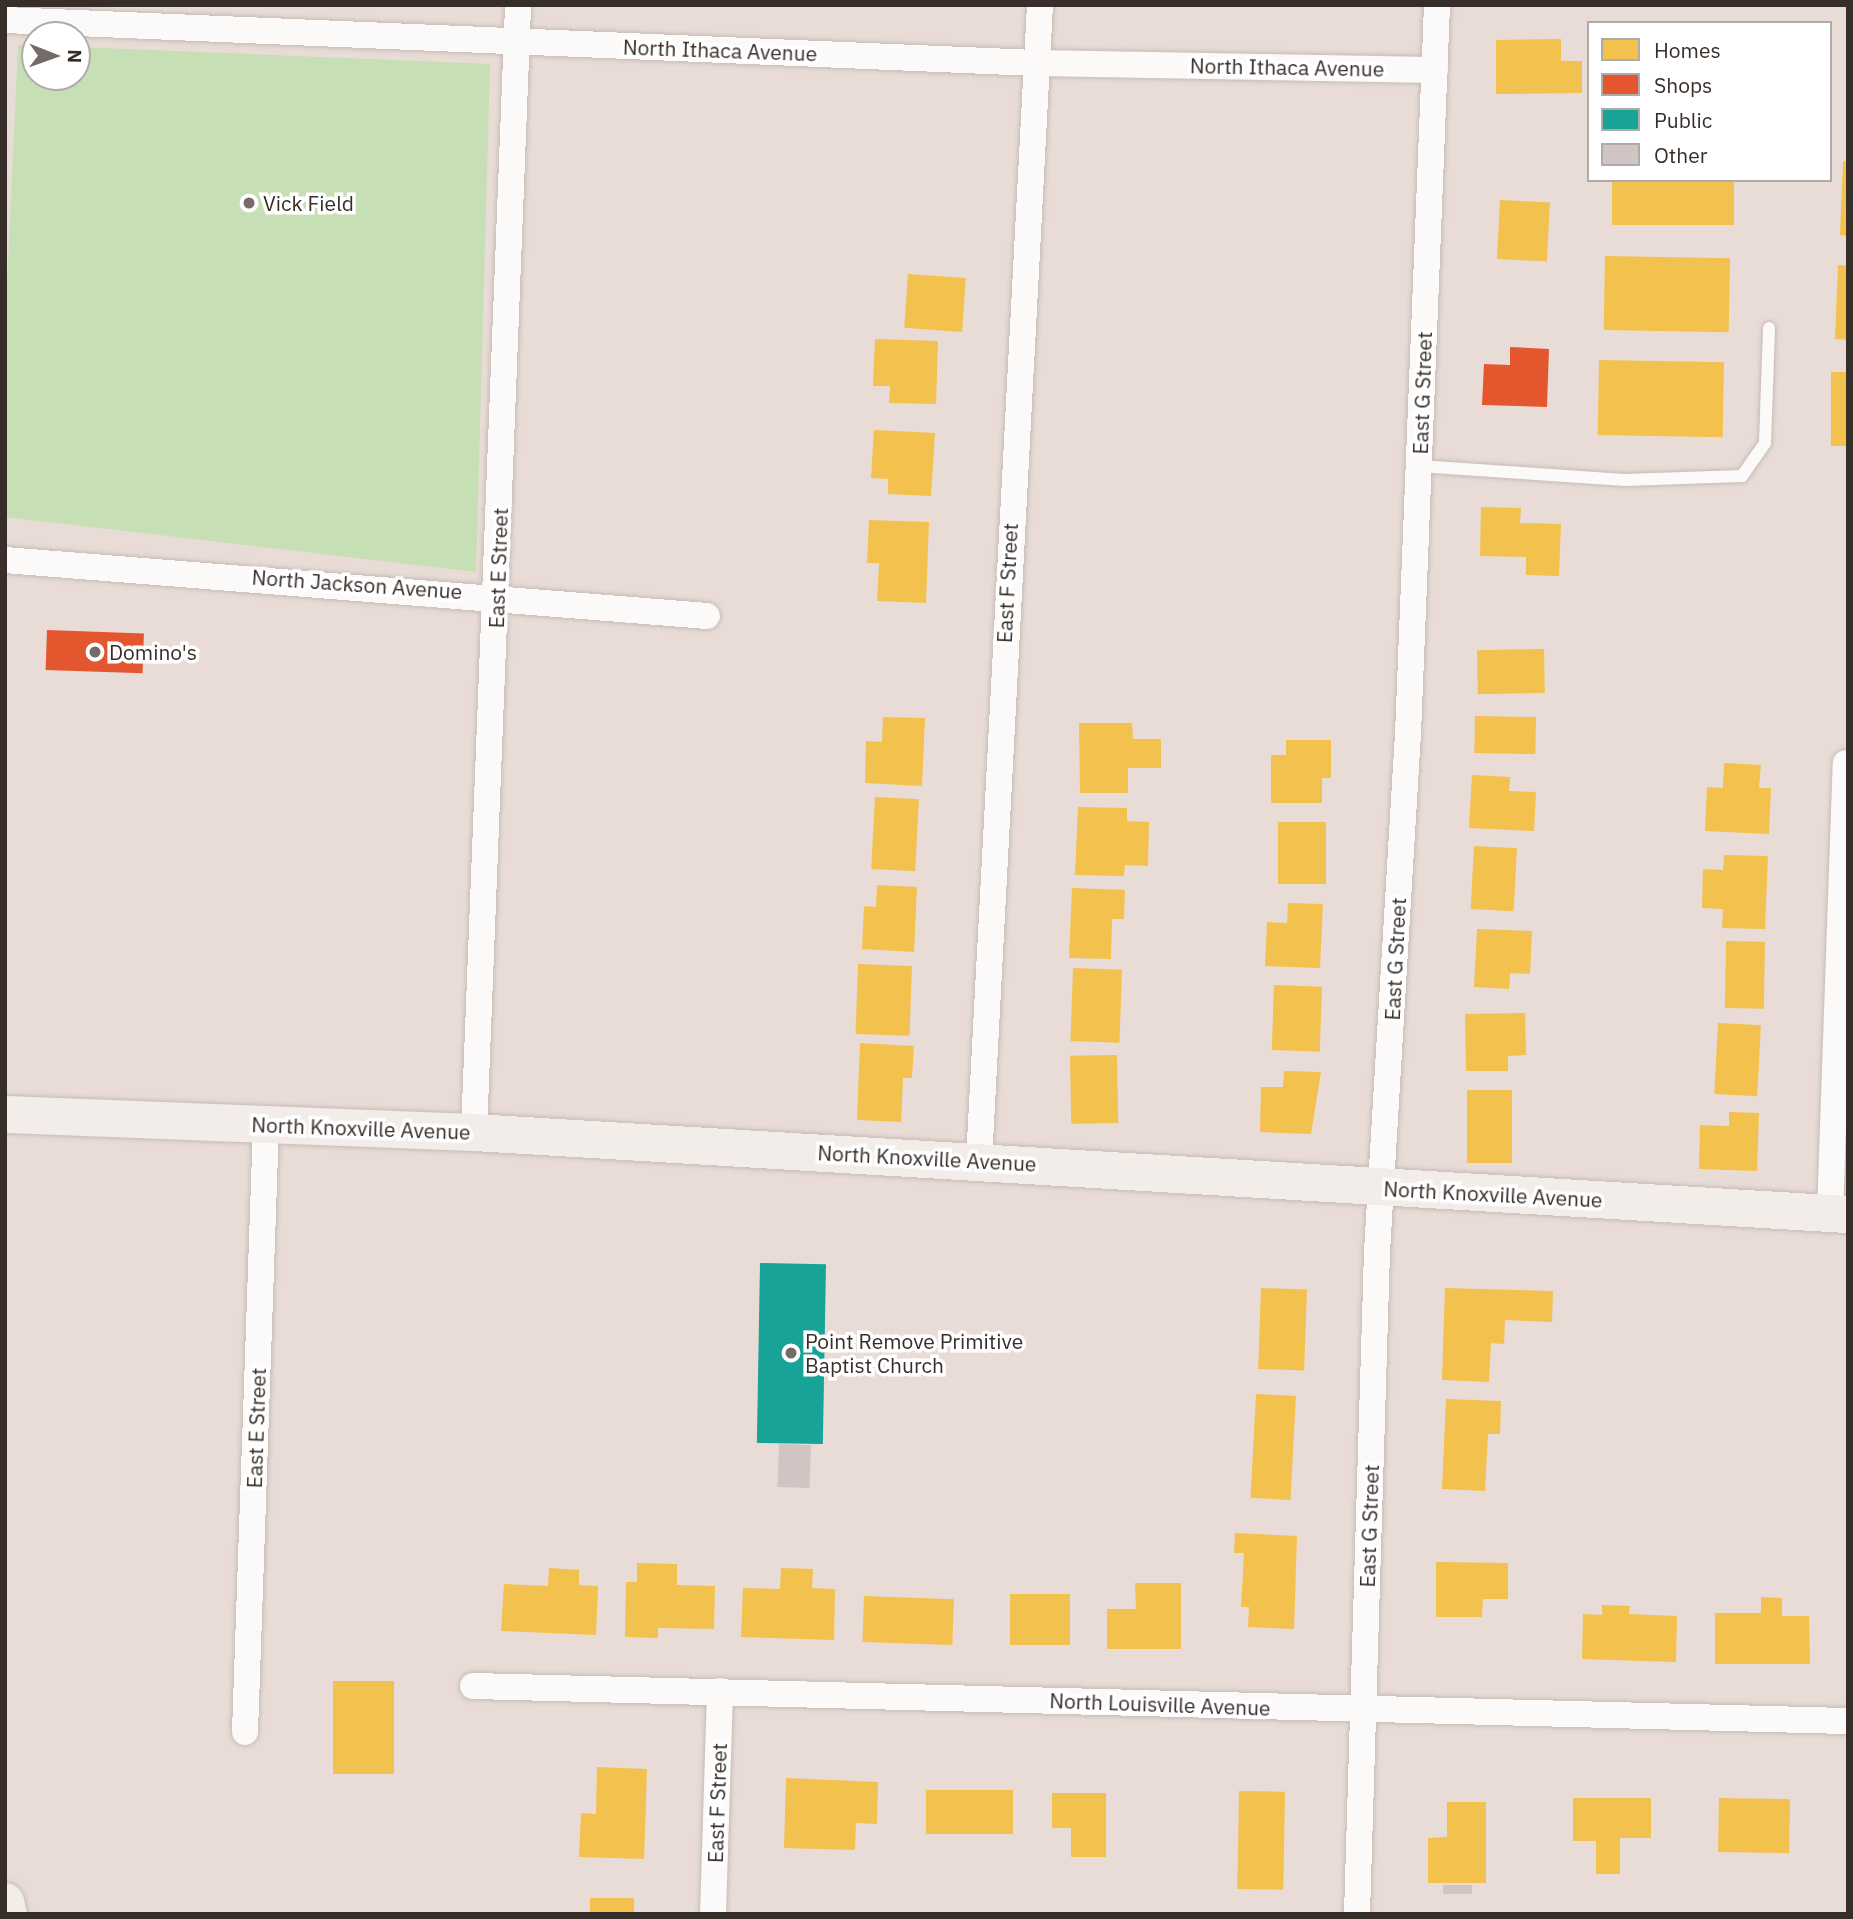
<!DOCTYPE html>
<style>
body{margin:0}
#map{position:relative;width:1853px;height:1919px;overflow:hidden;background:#e9dcd7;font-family:"IBM Plex Sans",sans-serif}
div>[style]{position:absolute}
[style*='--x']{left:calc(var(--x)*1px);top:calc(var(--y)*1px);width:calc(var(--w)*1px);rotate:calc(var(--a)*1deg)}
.green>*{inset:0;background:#c6dfb4}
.homes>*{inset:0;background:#f2c14e;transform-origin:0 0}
.shops>*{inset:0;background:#e4572e;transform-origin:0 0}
.public>*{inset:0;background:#17a398;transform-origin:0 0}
.building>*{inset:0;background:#d0c5c2;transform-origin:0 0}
.roads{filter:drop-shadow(0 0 2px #c6bbb7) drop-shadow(0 0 2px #c6bbb7)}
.lane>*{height:12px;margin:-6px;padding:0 6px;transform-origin:6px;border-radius:6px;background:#fcfaf9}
.street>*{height:26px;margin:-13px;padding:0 13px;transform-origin:13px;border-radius:13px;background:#fcfaf9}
.secondary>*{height:37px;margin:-18.5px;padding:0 18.5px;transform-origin:18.5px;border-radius:18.5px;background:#f2ede9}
.dots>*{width:19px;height:19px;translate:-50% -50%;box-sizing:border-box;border:4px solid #fff;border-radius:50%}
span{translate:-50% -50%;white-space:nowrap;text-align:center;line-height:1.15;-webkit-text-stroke:7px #fff;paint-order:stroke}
.street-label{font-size:21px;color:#372e2a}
.poi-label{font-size:21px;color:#372e2a}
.left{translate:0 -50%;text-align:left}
.frame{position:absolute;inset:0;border:7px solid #372e2a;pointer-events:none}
.legend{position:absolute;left:1587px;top:21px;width:245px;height:161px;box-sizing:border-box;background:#fff;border:2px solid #afabaa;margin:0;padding:9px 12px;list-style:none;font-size:21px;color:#372e2a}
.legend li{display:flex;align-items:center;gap:14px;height:35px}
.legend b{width:35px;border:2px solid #afabaa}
.north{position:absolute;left:21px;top:21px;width:70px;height:70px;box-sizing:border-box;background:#fff;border:2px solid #afabaa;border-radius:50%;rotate:91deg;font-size:19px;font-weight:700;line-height:28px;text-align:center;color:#372e2a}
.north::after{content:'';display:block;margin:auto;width:24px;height:32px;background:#756b67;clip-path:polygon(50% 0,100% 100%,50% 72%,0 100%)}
</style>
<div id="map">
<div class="green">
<i style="clip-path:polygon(18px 45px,35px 46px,35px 77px,77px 77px,77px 47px,490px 64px,476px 572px,5px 517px,5px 329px)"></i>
</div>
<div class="homes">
<i style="clip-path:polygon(1561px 39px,1561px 61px,1582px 61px,1582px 93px,1496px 94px,1496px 40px)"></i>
<i style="clip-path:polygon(1843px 161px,1848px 162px,1848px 236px,1840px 235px)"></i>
<i style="left:1612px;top:180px;width:122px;height:45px"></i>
<i style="left:1500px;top:200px;width:50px;height:59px;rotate:3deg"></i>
<i style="left:1605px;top:256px;width:125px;height:74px;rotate:1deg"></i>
<i style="clip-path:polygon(1838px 265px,1848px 266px,1848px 340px,1835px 339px)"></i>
<i style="left:908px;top:274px;width:58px;height:54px;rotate:4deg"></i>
<i style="clip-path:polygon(875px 339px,938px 341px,936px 404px,889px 403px,890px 386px,873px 386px)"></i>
<i style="left:1599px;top:360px;width:125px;height:75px;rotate:1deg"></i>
<i style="left:1831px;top:372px;width:17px;height:74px"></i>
<i style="clip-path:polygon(874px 430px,935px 433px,931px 496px,888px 494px,888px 479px,871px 478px)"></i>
<i style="clip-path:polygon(1481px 507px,1521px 508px,1520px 523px,1561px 524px,1559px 576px,1526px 575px,1526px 557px,1480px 556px)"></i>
<i style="clip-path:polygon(869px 520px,929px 522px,926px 603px,877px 601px,879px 563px,867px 563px)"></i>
<i style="left:1544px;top:649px;width:44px;height:67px;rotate:89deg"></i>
<i style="left:1475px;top:716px;width:61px;height:37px;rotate:1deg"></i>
<i style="clip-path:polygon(883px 717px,925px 718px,922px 786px,865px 783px,866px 741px,882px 742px)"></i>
<i style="clip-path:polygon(1079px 723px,1132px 723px,1133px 739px,1161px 739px,1161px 768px,1128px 768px,1128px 793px,1080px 793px)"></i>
<i style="clip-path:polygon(1286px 740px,1331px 740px,1331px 778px,1322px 778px,1322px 803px,1271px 803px,1271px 755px,1286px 755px)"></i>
<i style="clip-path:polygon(1724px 763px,1761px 765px,1759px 788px,1771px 788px,1769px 834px,1705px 831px,1707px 787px,1723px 788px)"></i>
<i style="clip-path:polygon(1472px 775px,1510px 777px,1509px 791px,1536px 792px,1534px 831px,1469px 828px)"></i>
<i style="left:875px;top:797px;width:44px;height:72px;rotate:3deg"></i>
<i style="clip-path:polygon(1078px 807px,1127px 808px,1127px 821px,1149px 822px,1148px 866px,1125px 865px,1124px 876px,1075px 875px)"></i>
<i style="left:1278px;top:822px;width:48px;height:62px"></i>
<i style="left:1474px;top:846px;width:43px;height:63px;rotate:3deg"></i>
<i style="clip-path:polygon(1724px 855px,1768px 856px,1765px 929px,1722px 928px,1723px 909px,1702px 908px,1703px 869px,1723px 870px)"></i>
<i style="clip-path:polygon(877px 885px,917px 887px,914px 952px,862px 949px,864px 906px,876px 907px)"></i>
<i style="clip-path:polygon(1072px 888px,1125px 890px,1124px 919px,1112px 919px,1111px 959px,1069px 958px)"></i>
<i style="clip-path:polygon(1288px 903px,1323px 904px,1320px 968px,1265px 966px,1267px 922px,1287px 923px)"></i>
<i style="clip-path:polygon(1477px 929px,1532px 931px,1530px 974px,1510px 973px,1509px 989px,1474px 987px)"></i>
<i style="left:1726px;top:941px;width:39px;height:67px;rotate:1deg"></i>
<i style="left:858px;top:964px;width:54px;height:70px;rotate:2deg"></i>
<i style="left:1073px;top:968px;width:49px;height:73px;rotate:2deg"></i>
<i style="left:1274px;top:985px;width:48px;height:65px;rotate:2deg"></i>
<i style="clip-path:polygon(1525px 1013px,1526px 1055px,1508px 1056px,1508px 1071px,1466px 1071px,1465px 1014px)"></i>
<i style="left:1718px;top:1023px;width:43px;height:71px;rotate:3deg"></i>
<i style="clip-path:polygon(860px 1043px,914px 1046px,912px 1078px,903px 1078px,901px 1122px,857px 1120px)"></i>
<i style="left:1117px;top:1055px;width:68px;height:47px;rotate:89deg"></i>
<i style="clip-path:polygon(1284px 1071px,1321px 1072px,1311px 1134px,1260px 1132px,1261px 1087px,1283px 1087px)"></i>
<i style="left:1467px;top:1090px;width:45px;height:73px"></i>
<i style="clip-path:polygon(1729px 1112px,1759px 1113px,1757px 1171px,1699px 1169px,1700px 1125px,1729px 1126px)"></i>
<i style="left:1261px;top:1288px;width:46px;height:81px;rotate:2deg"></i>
<i style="clip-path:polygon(1445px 1288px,1553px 1291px,1552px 1322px,1505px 1320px,1504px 1344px,1491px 1343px,1489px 1382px,1442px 1380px)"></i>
<i style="left:1256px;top:1394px;width:40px;height:104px;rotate:3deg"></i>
<i style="clip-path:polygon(1446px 1399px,1501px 1401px,1500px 1434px,1488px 1434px,1485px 1491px,1442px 1489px)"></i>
<i style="clip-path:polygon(1235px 1533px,1297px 1536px,1294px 1629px,1248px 1627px,1249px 1607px,1241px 1607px,1244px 1553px,1234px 1553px)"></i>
<i style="clip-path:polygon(1436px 1562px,1508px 1563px,1508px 1599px,1483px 1599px,1482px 1617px,1436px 1617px)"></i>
<i style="clip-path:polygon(637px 1563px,677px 1564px,677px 1585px,715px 1586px,714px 1629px,658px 1628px,658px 1638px,625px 1637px,626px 1582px,637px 1582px)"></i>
<i style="clip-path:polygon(549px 1568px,579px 1570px,579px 1585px,598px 1586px,596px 1635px,501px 1631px,504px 1584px,548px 1586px)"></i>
<i style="clip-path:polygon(781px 1568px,813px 1569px,812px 1588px,835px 1589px,834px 1640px,741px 1637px,743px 1588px,780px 1589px)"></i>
<i style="clip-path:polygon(1135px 1583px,1181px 1583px,1181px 1649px,1107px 1649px,1107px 1609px,1136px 1609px)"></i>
<i style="left:1070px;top:1594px;width:51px;height:60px;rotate:90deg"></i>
<i style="left:864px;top:1596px;width:90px;height:46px;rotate:2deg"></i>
<i style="clip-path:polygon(1761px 1597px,1782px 1598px,1782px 1616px,1809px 1616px,1810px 1664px,1715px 1664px,1715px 1613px,1761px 1613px)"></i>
<i style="clip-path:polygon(1602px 1605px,1630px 1606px,1629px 1614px,1677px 1616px,1676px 1662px,1582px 1659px,1583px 1614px,1602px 1615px)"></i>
<i style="left:333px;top:1681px;width:61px;height:93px"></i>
<i style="clip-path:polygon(597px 1767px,647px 1769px,644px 1859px,579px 1857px,581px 1813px,596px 1814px)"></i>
<i style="clip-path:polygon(786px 1778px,878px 1782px,877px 1824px,856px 1823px,855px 1850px,784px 1848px)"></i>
<i style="left:1013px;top:1790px;width:44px;height:87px;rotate:90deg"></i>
<i style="left:1239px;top:1791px;width:46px;height:98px;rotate:1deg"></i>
<i style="clip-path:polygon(1052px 1793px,1106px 1793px,1106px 1857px,1071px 1857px,1071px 1828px,1052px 1828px)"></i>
<i style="clip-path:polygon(1573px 1798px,1651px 1798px,1651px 1838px,1620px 1838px,1620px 1874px,1596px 1874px,1596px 1841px,1573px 1841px)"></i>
<i style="left:1719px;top:1798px;width:71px;height:54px;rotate:1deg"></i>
<i style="clip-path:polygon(1447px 1802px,1486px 1802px,1486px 1883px,1428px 1883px,1428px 1838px,1447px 1837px)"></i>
<i style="left:590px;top:1898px;width:44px;height:16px"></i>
</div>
<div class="shops">
<i style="clip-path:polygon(1510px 347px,1549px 349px,1547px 407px,1482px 405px,1484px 364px,1510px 365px)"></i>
<i style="left:47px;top:630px;width:97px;height:40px;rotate:2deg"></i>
</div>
<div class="public">
<i style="left:760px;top:1263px;width:66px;height:180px;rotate:1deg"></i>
</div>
<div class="building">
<i style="left:779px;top:1444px;width:32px;height:43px;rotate:2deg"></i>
<i style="left:1472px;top:1885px;width:9px;height:29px;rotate:90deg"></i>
</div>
<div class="roads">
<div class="lane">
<i style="--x:1419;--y:466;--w:206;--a:3.9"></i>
<i style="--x:1625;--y:480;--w:117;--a:-2"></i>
<i style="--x:1742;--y:476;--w:40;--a:-55.1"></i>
<i style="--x:1765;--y:443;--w:115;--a:-88"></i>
</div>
<div class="street">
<i style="--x:5;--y:20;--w:1032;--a:2.39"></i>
<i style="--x:1036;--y:63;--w:399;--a:1"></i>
<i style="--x:5;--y:560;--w:704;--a:4.56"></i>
<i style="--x:474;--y:1132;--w:1128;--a:-87.76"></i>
<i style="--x:979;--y:1161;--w:1158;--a:-86.98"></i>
<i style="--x:1830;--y:1213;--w:450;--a:-88"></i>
<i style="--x:473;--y:1686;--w:1375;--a:1.46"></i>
<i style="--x:245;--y:1732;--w:608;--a:-88.02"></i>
<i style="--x:713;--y:1914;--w:223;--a:-88.2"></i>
<i style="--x:1357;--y:1914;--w:662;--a:-88.27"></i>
<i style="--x:1377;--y:1252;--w:519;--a:-86.58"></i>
<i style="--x:1408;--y:734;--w:730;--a:-87.72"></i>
</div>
<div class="secondary">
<i style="--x:5;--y:1114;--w:469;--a:2.2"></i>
<i style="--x:474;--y:1132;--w:1376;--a:3.42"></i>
<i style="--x:5;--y:1901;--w:13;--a:77"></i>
</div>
</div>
<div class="dots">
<i style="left:249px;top:203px;background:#756b67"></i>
<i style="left:95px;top:652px;background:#756b67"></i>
<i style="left:791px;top:1353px;background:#756b67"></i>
</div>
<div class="street-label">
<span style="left:720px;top:50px;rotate:2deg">North Ithaca Avenue</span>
<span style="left:1287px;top:67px;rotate:1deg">North Ithaca Avenue</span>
<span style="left:1422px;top:393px;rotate:-88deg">East G Street</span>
<span style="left:498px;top:568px;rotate:-88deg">East E Street</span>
<span style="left:1007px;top:583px;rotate:-87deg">East F Street</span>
<span style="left:357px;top:584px;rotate:4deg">North Jackson Avenue</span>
<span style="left:1395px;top:959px;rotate:-87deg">East G Street</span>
<span style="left:361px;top:1128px;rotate:2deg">North Knoxville Avenue</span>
<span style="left:927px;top:1158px;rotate:3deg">North Knoxville Avenue</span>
<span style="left:1493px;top:1194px;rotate:3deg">North Knoxville Avenue</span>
<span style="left:256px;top:1428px;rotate:-88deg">East E Street</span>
<span style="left:1369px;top:1526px;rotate:-88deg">East G Street</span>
<span style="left:1160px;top:1704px;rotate:2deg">North Louisville Avenue</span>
<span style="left:717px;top:1803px;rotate:-88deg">East F Street</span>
</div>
<div class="poi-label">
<span class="left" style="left:263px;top:203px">Vick Field</span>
<span class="left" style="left:109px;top:652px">Domino's</span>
<span class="left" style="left:805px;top:1353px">Point Remove Primitive<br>Baptist Church</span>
</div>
<div class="frame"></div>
<ul class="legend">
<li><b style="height:19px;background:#f2c14e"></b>Homes</li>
<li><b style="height:19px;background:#e4572e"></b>Shops</li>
<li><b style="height:19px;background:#17a398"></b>Public</li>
<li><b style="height:19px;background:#d0c5c2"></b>Other</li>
</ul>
<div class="north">N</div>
</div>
